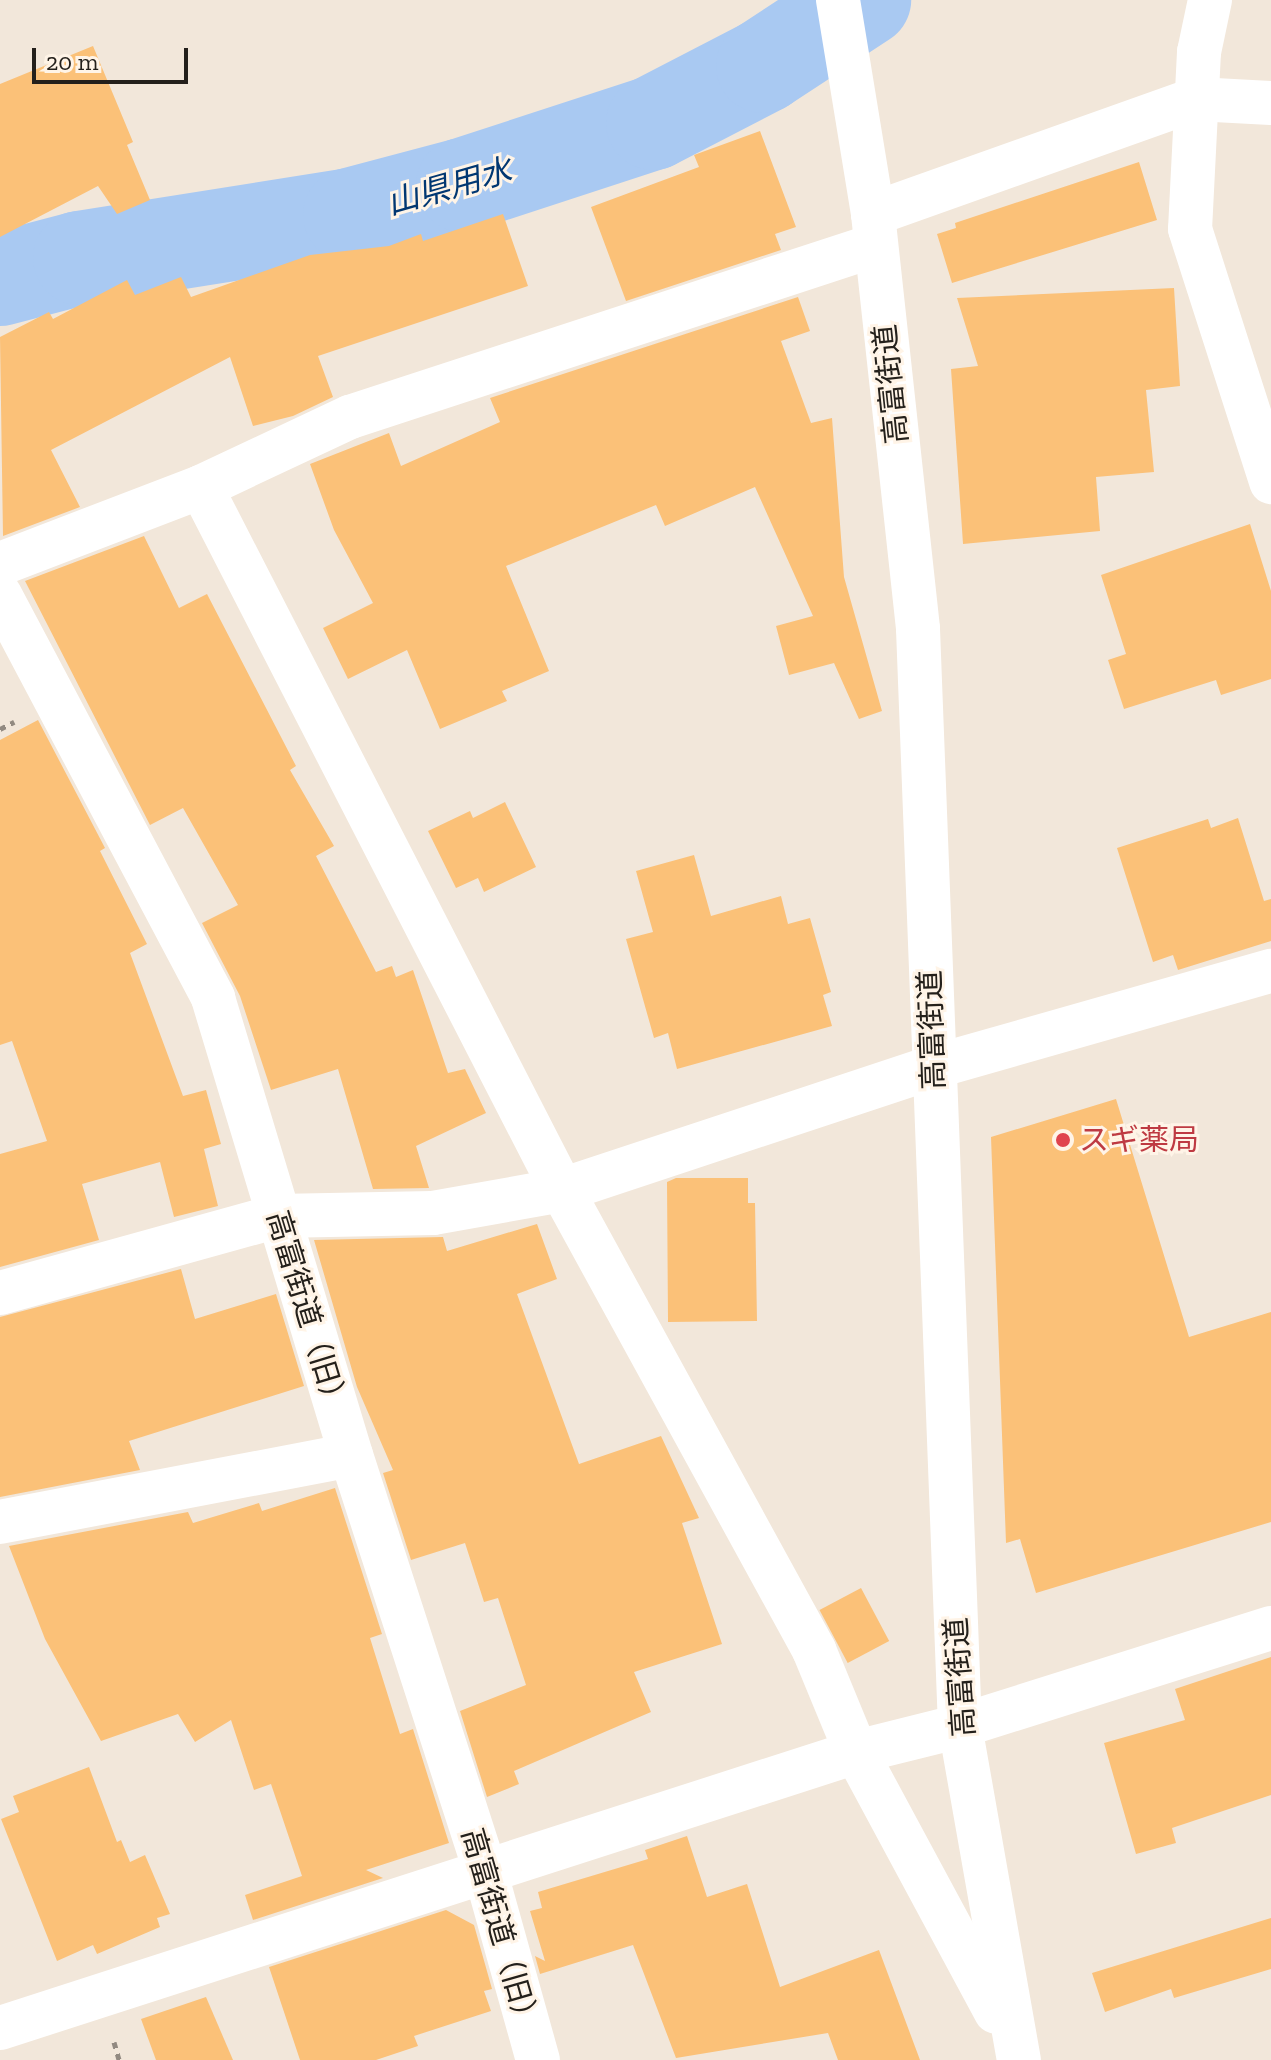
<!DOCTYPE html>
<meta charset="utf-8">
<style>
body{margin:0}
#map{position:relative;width:1271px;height:2060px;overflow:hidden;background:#f2e7da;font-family:"Zilla Slab","Noto Sans JP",serif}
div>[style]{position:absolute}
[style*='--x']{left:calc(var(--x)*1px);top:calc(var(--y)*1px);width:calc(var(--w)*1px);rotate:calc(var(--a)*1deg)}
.river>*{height:94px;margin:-47px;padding:0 47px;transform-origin:47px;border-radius:47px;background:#a9c9f2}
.building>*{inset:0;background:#fbc178;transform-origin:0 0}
.path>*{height:5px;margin-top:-2.5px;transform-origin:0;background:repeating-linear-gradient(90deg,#928a81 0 6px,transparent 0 12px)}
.minor>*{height:44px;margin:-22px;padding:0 22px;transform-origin:22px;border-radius:22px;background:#fff}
.dots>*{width:22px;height:22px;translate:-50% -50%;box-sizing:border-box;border:4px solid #fff4e7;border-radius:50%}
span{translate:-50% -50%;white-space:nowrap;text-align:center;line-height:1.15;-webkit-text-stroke:6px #fff4e7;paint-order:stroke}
.street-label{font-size:30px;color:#24201b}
.health-label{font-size:30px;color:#be3a42}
.left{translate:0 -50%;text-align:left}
.water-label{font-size:32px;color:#013772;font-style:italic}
.scale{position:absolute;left:32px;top:48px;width:156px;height:36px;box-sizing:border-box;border:4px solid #24201b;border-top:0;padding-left:10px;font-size:24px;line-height:28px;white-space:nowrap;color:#24201b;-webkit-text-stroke:6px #fff4e7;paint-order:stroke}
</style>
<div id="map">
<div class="river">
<i style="--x:0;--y:279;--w:83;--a:-14.7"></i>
<i style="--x:80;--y:258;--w:273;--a:-9"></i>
<i style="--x:350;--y:215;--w:117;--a:-14.9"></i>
<i style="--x:463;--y:185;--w:200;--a:-18.1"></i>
<i style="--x:653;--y:123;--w:124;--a:-27.4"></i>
<i style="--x:763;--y:66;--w:121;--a:-33.2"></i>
</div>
<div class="building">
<i style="clip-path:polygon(93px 46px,133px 142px,127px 145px,150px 200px,117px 214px,98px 186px,0 237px,0 84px)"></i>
<i style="clip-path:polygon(760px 131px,796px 227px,775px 234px,781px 250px,626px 301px,591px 207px,699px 167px,694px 155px)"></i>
<i style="clip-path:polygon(1139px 162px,1157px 220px,952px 283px,937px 234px,956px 228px,955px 223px)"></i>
<i style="clip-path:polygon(503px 214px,528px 286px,318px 356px,333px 397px,293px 416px,253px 426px,230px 357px,51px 450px,80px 507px,3px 536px,0 337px,49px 312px,53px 319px,127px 280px,135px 295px,181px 277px,191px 297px,310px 255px,389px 246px,421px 234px,423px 241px)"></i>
<i style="clip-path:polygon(1174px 288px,1180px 386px,1146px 390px,1154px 472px,1096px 477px,1100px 531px,963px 544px,951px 369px,978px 366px,957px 298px)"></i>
<i style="clip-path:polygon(798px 297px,810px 331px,781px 341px,811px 423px,832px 418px,844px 577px,882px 711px,859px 719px,834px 663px,789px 675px,776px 626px,813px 616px,755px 487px,665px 526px,656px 505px,506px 566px,549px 671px,502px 691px,507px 701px,440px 729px,407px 650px,348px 679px,323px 628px,373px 603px,334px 530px,310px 464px,389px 433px,401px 466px,500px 422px,490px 398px)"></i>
<i style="clip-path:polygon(1250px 524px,1271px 591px,1271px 679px,1221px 695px,1216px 680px,1124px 709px,1108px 660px,1126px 654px,1101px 575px)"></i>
<i style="clip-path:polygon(144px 536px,179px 608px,207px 594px,296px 766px,290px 770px,334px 846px,316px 856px,376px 972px,392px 966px,396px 977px,413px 970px,448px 1073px,465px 1069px,486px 1113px,416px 1146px,429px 1188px,373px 1189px,338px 1069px,271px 1090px,240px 996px,202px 923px,238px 905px,183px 808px,150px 825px,25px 581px)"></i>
<i style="clip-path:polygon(38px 720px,105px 848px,100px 851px,147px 944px,130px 953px,183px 1096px,206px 1090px,221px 1144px,204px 1149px,218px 1206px,174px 1217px,160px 1162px,82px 1184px,99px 1240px,0 1267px,0 1154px,47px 1141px,12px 1041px,0 1045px,0 740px)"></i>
<i style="clip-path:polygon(505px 802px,536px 867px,484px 892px,478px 878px,456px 888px,428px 831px,470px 811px,473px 818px)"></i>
<i style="clip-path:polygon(1238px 818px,1264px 901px,1271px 899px,1271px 941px,1178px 970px,1173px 955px,1153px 962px,1117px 848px,1208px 819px,1211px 828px)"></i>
<i style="clip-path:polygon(694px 855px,711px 916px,781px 896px,788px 924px,810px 918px,831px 992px,823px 995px,832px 1026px,677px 1069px,668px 1033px,654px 1038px,626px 939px,653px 932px,636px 871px)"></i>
<i style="clip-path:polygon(1116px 1099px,1189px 1337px,1271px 1312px,1271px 1522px,1036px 1593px,1020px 1539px,1006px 1543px,991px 1137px)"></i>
<i style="clip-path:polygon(676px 1178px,748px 1178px,748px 1203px,755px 1203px,757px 1321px,668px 1322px,667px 1182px)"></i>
<i style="clip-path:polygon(537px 1224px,557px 1279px,517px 1294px,579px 1464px,661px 1436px,699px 1518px,682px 1523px,722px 1644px,634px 1672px,651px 1712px,514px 1771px,519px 1784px,487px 1797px,460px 1711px,526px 1685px,498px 1598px,484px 1602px,465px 1543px,411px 1560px,383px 1473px,393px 1470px,357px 1387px,314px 1240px,443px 1237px,447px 1251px)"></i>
<i style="clip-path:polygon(181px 1269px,195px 1319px,276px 1294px,304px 1386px,129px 1441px,140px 1470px,0 1497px,0 1317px)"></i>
<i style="clip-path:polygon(335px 1488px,382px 1634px,370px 1638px,400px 1734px,413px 1729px,449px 1843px,366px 1870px,383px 1878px,253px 1920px,245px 1895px,302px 1876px,271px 1784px,254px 1790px,231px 1720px,195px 1742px,178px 1714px,101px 1741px,45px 1639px,9px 1546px,188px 1512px,193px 1523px,259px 1503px,262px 1511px)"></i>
<i style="left:861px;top:1588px;width:60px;height:47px;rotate:62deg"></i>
<i style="clip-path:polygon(1271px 1657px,1271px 1795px,1172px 1828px,1176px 1843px,1136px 1854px,1104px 1743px,1185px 1720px,1175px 1689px)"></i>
<i style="clip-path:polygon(89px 1767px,117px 1842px,121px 1840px,130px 1862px,145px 1855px,170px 1914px,157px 1918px,160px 1927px,97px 1954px,93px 1945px,57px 1961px,1px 1819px,19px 1812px,13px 1796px)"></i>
<i style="clip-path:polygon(687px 1836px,707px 1897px,747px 1884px,780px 1987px,879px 1950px,920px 2060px,838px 2060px,828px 2033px,676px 2058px,633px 1945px,540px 1974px,535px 1956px,545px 1961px,530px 1911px,542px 1908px,538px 1892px,648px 1859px,645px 1850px)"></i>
<i style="clip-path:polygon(446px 1910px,474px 1925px,492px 1989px,484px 1991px,491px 2011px,414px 2036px,418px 2046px,376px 2060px,300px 2060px,269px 1967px)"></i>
<i style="clip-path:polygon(1271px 1918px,1271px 1969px,1174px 1998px,1171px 1989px,1105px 2012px,1092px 1973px)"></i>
<i style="clip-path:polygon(206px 1997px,233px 2060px,156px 2060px,141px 2019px)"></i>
</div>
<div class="path">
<i style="--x:0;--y:729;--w:16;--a:-27"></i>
<i style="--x:114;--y:2042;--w:19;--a:74"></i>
</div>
<div class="minor">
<i style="--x:838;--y:0;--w:217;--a:80.7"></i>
<i style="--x:873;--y:214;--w:417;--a:83.8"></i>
<i style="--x:918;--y:629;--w:1098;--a:87.81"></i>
<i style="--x:960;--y:1726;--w:339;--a:80"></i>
<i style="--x:1210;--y:0;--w:53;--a:101.9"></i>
<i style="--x:1199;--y:52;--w:177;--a:92.9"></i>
<i style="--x:1190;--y:229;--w:266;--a:72.2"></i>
<i style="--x:873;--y:214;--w:343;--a:-19.6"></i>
<i style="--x:1196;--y:99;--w:75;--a:3.1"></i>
<i style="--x:201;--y:487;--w:790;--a:62.82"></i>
<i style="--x:562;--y:1190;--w:525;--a:61.28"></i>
<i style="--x:814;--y:1650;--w:110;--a:67.6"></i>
<i style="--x:856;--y:1752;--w:295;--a:61.7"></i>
<i style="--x:0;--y:564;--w:215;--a:-21"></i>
<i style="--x:201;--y:487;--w:165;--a:-25.2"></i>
<i style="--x:350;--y:417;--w:553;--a:-18.11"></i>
<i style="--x:0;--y:595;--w:456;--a:62.1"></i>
<i style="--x:213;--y:998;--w:477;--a:73.2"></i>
<i style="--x:351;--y:1455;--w:440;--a:72.1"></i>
<i style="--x:486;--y:1874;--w:193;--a:74.4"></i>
<i style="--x:0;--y:1293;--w:288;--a:-15.5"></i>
<i style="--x:277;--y:1216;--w:156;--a:-1.1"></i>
<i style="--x:433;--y:1213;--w:131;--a:-10.1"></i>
<i style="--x:562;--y:1190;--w:391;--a:-18.3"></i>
<i style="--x:933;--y:1067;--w:351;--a:-15.9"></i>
<i style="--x:0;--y:1522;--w:357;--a:-10.8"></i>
<i style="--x:0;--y:2028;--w:899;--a:-17.87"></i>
<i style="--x:856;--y:1752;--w:107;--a:-14"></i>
<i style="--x:960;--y:1726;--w:326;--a:-17.5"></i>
</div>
<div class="dots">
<i style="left:1063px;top:1140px;background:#e0444e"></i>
</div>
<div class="street-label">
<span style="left:891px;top:384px;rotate:-96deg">高富街道</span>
<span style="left:932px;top:1030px;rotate:-92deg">高富街道</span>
<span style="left:307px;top:1312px;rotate:73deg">高富街道（旧）</span>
<span style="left:960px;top:1677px;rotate:-94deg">高富街道</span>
<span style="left:500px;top:1930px;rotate:74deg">高富街道（旧）</span>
</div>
<div class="health-label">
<span class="left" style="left:1079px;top:1140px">スギ薬局</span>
</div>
<div class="water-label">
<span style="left:449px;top:187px;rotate:-16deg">山県用水</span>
</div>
<div class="scale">20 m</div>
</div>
